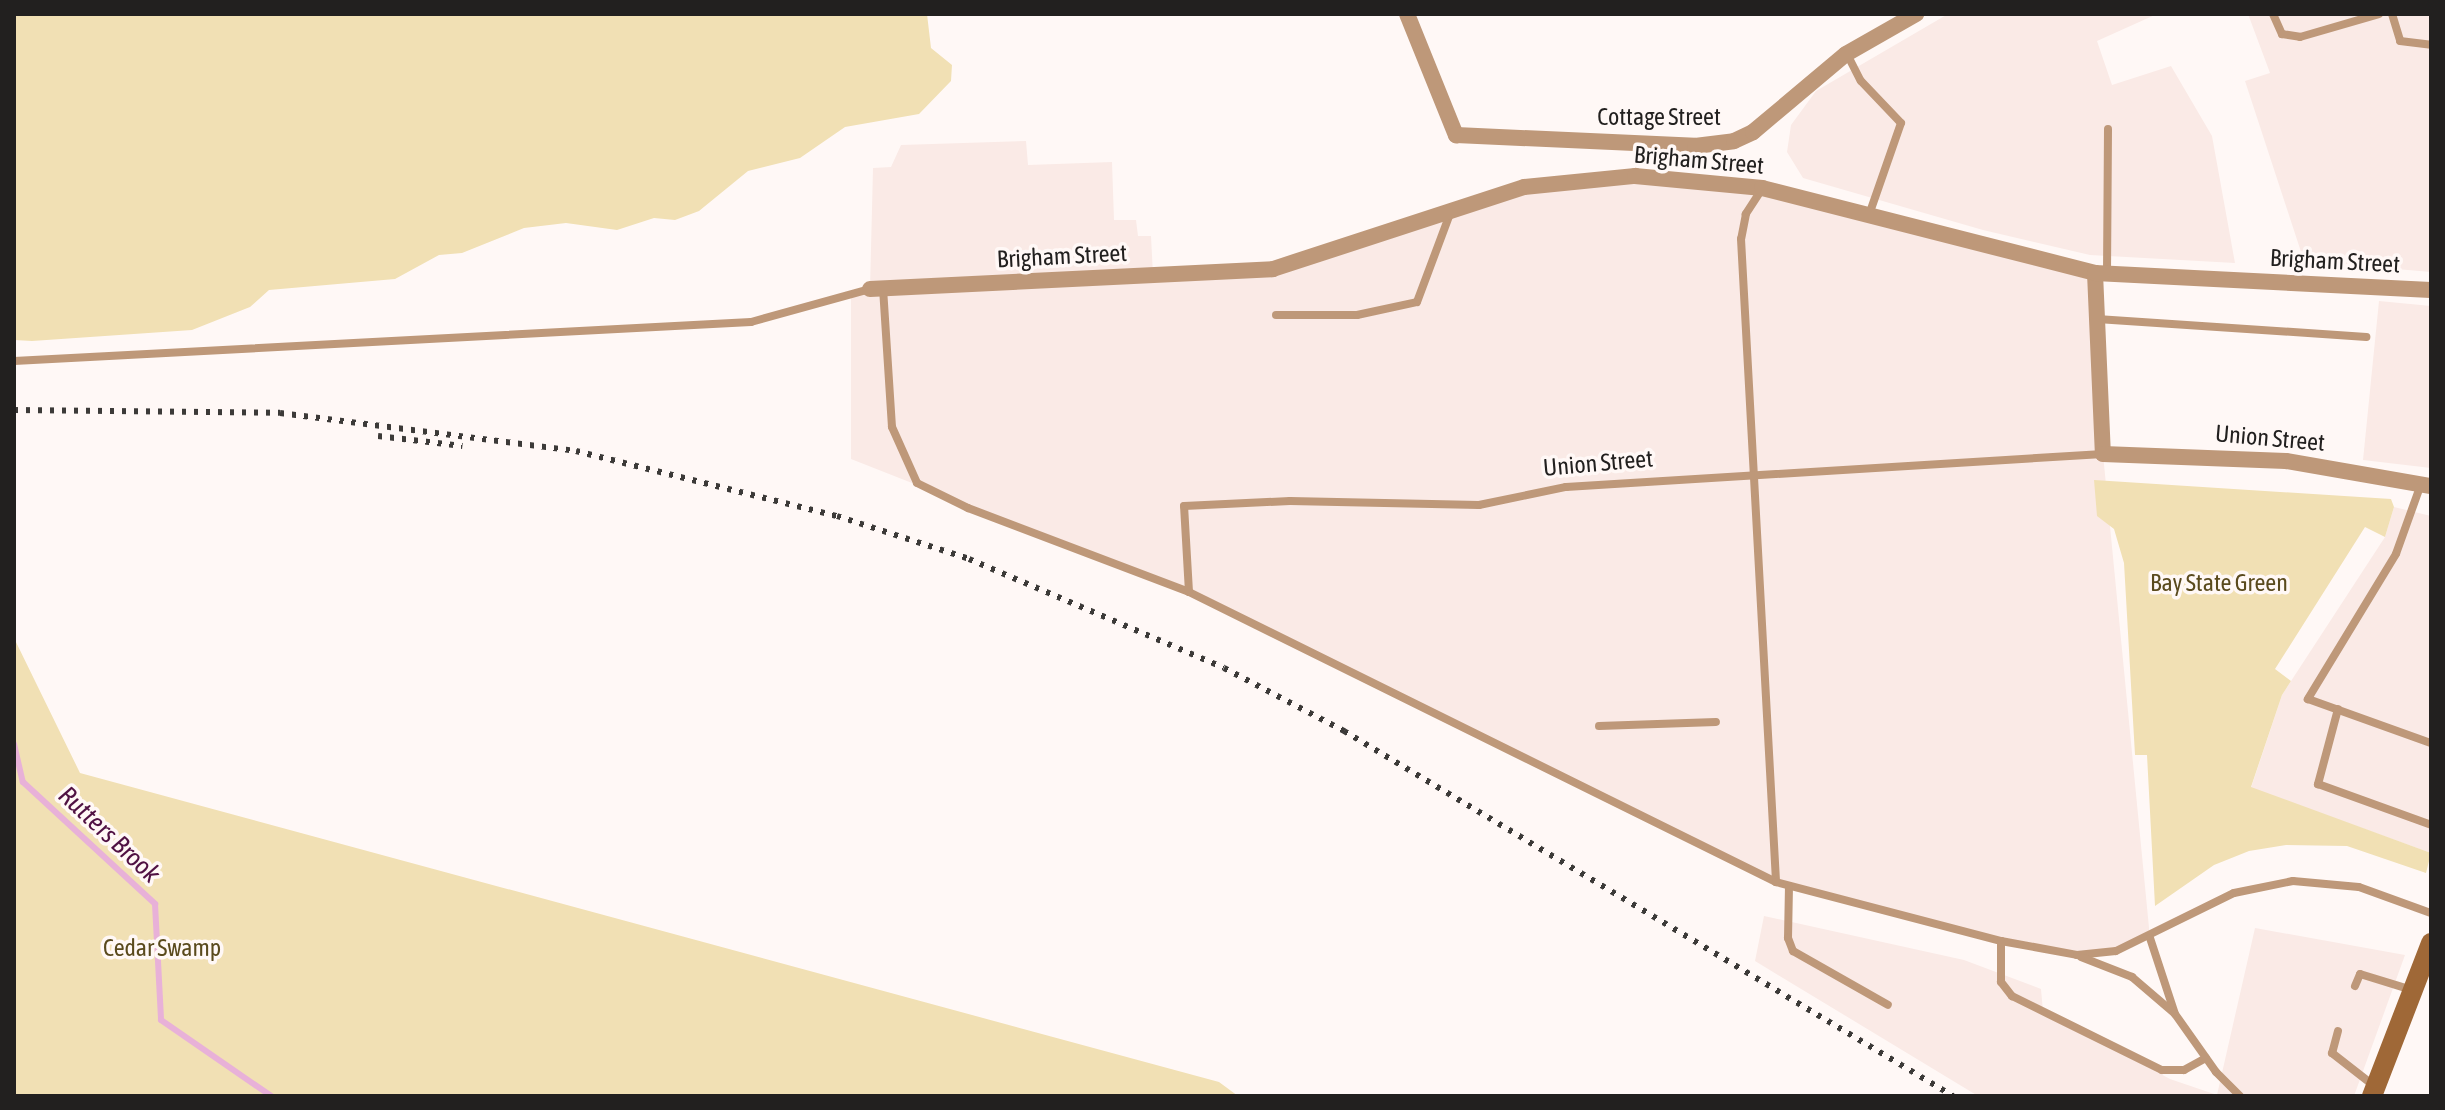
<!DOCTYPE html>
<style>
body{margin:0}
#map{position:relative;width:2445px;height:1110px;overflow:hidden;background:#fff8f6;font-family:"Asap Condensed",sans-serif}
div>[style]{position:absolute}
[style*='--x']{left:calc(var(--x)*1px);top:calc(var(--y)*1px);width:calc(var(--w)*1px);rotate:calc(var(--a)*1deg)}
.built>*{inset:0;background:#faeae6}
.green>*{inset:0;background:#f1e0b4}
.stream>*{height:6px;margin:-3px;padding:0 3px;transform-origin:3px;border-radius:3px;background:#e8b1d8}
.service>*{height:8px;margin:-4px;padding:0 4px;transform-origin:4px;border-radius:4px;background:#be9879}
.minor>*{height:16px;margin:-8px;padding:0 8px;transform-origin:8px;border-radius:8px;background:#be9879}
.secondary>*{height:20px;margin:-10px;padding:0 10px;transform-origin:10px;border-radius:10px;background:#9f6837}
.rail>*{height:6px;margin-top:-3px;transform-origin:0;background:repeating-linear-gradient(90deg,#3c3a38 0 4px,transparent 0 12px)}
span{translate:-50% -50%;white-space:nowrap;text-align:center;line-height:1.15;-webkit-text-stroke:7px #fff8f6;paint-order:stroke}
.street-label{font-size:24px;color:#22201f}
.park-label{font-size:24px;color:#5a4a1d}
.water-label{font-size:26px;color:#501143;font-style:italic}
.frame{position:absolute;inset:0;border:16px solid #22201f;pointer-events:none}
</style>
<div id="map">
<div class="built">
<i style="clip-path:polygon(1948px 14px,2157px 14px,2097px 41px,2112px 85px,2171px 66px,2212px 136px,2235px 263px,2090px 255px,1983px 230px,1803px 178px,1787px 152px,1791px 125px,1816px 91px)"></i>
<i style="clip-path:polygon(2248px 14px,2431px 14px,2431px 272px,2304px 261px,2245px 81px,2270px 73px)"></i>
<i style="clip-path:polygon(1026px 141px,1028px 165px,1112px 162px,1114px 220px,1136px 220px,1138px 236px,1151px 236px,1153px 275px,1273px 269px,1524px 187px,1635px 176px,1762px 188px,2095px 273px,2103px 454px,2150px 938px,2116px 951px,2077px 955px,2001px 941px,1776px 882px,1189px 592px,851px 459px,851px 292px,870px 289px,873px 168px,891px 167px,901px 145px)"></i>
<i style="clip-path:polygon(2379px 301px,2431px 306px,2431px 468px,2363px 460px)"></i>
<i style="clip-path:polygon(2394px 507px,2431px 516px,2431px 853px,2251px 788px,2282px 695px,2385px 537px)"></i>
<i style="clip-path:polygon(1764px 916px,1964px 960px,2041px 989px,2043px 1011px,2170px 1079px,2217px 1095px,2255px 928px,2405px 955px,2354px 1096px,1978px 1096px,1755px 961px)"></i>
</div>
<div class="green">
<i style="clip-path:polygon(14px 14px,927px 14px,931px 48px,952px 65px,951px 81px,919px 114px,845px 127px,800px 158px,748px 171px,699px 211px,675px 220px,654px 218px,617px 230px,566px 223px,524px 228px,462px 253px,439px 255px,395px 279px,269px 290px,250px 307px,192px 330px,32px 341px,14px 340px)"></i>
<i style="clip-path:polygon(2094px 480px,2391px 499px,2394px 507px,2385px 537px,2365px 527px,2275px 669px,2291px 681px,2282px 695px,2251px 787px,2431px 853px,2426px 873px,2347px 846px,2286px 845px,2249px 851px,2214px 865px,2155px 906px,2147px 755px,2135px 755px,2124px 563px,2114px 529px,2097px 516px)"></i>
<i style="clip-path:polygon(14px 638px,80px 773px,1219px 1082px,1238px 1096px,14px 1096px)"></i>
</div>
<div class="stream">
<i style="--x:14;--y:744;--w:39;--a:77"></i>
<i style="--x:23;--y:782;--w:180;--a:42.7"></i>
<i style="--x:155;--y:904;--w:116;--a:87"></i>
<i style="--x:161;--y:1020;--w:134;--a:34.6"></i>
</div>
<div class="service">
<i style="--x:2273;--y:14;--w:22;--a:66"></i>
<i style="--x:2282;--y:34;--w:18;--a:9"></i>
<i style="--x:2300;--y:37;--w:82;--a:-16.2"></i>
<i style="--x:2392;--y:14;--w:28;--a:73"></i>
<i style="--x:2400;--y:41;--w:31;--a:7"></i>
<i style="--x:1847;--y:54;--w:30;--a:63"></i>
<i style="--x:1861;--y:81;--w:58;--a:46.4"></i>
<i style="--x:1901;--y:123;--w:97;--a:109.2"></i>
<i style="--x:1762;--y:189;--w:30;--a:123"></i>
<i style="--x:1746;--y:214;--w:25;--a:101"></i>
<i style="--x:1741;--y:239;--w:644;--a:86.88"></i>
<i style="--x:2107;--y:273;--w:144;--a:-89.6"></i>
<i style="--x:883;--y:288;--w:139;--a:86.3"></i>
<i style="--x:892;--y:427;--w:61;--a:65.9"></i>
<i style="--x:917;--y:483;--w:57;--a:26.1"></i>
<i style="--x:968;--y:508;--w:236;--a:20.8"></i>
<i style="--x:1189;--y:592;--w:655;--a:26.29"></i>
<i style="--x:1776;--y:882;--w:233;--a:14.7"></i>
<i style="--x:2001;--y:941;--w:77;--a:10.4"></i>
<i style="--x:2077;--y:955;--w:39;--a:-6"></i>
<i style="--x:2116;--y:951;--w:131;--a:-26.2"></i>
<i style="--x:2234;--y:893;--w:60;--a:-11.5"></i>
<i style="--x:2293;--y:881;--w:66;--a:5.2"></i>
<i style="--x:2359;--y:887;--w:77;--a:19.9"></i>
<i style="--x:1276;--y:315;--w:81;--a:0"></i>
<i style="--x:1357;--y:315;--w:61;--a:-12.2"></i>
<i style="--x:1417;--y:302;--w:97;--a:-69.5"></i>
<i style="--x:2097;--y:319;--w:270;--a:3.8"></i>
<i style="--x:14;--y:361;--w:738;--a:-3.03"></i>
<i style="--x:751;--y:322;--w:123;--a:-15.5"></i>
<i style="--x:2421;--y:484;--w:74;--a:109.7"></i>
<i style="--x:2396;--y:554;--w:170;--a:121.3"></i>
<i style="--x:2308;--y:699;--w:131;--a:19.7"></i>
<i style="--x:1189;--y:592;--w:86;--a:-93.3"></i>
<i style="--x:1184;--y:506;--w:106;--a:-2.7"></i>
<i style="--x:1290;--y:501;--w:189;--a:1.2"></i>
<i style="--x:1479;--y:505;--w:89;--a:-11.7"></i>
<i style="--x:1566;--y:487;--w:538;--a:-3.52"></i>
<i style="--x:2338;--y:709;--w:78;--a:104.9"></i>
<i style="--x:2318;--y:784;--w:120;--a:19.9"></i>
<i style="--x:1599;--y:726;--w:117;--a:-2"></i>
<i style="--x:1789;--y:886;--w:52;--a:91.1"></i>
<i style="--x:1788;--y:938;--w:14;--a:69"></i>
<i style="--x:1793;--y:951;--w:109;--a:29.6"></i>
<i style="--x:2150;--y:938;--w:80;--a:71.8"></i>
<i style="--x:2175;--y:1014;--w:71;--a:54.7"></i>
<i style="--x:2216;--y:1072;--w:34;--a:45"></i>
<i style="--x:2001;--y:941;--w:41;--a:90"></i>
<i style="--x:2001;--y:982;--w:18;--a:52"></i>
<i style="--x:2012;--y:996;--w:167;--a:26.3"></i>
<i style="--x:2162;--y:1070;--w:22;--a:0"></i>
<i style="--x:2184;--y:1070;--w:25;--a:-29"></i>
<i style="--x:2081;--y:957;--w:55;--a:21.4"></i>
<i style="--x:2132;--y:977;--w:55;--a:40.6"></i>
<i style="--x:2355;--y:986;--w:13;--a:-67"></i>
<i style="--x:2360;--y:974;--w:54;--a:17.1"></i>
<i style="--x:2338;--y:1031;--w:23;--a:105"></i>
<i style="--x:2332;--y:1053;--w:52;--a:38"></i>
</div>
<div class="minor">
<i style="--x:1407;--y:14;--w:131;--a:68"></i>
<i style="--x:1456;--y:135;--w:239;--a:2.6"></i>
<i style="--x:1695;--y:146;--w:39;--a:-7"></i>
<i style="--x:1734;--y:141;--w:21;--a:-25"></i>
<i style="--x:1753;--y:132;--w:121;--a:-40"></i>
<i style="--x:1846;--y:54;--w:81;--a:-29.7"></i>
<i style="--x:2095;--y:273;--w:181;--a:87.5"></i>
<i style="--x:2103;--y:454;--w:183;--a:2.2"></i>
<i style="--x:2286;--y:461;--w:147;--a:9.8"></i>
<i style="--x:870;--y:289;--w:403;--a:-2.8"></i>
<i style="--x:1273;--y:269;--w:264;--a:-18.1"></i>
<i style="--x:1524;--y:187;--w:112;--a:-5.7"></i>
<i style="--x:1635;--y:176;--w:128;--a:5.4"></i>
<i style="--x:1762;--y:188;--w:344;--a:14.3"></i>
<i style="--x:2095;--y:273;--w:336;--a:2.9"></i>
</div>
<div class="secondary">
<i style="--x:2372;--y:1096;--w:164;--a:-68.9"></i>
</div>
<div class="rail">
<i style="--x:14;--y:410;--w:266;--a:0.6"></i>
<i style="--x:280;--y:413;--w:298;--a:7.3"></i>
<i style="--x:576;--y:451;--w:269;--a:14"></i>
<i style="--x:837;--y:516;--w:139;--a:18"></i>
<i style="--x:969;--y:559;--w:277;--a:23.1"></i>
<i style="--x:1224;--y:668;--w:136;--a:27.7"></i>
<i style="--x:1344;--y:731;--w:710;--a:30.94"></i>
<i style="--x:378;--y:436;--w:85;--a:6.8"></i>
</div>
<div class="street-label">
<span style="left:1659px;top:117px">Cottage Street</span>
<span style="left:1699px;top:160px;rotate:5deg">Brigham Street</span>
<span style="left:1062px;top:256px;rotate:-3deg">Brigham Street</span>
<span style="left:2335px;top:261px;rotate:3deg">Brigham Street</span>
<span style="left:2270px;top:438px;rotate:5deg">Union Street</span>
<span style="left:1598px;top:463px;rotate:-5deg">Union Street</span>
</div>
<div class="park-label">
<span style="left:2219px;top:583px">Bay State Green</span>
<span style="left:162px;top:948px">Cedar Swamp</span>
</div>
<div class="water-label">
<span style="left:109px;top:835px;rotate:43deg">Rutters Brook</span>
</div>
<div class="frame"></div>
</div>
